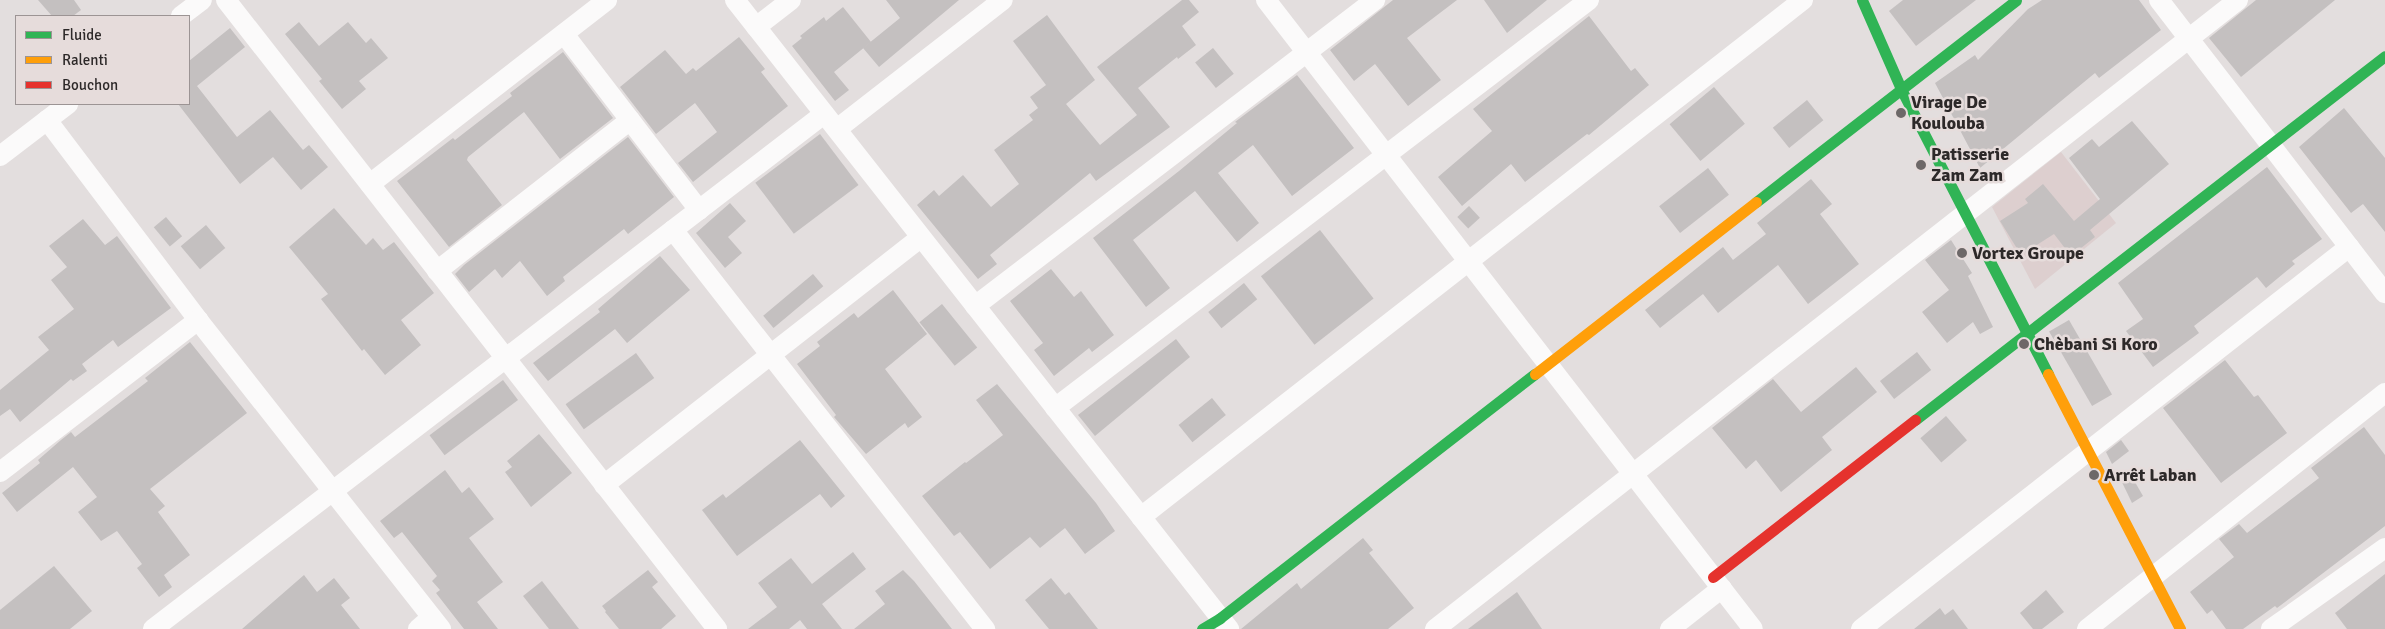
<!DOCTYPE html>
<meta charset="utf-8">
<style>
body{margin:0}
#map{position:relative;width:2385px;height:629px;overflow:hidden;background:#e3dede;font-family:Signika,sans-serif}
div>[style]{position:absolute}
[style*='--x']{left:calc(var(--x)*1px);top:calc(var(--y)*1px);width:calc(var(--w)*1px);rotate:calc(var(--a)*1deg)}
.built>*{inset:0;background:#ddcfcf}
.building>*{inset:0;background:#c4c0c0;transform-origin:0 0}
.street>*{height:20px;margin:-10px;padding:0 10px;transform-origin:10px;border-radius:10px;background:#fbfafa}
.fast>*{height:11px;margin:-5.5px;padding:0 5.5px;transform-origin:5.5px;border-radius:5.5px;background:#30b455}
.slow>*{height:11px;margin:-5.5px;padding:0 5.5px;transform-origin:5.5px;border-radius:5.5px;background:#ff9f0a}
.jam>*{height:11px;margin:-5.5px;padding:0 5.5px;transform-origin:5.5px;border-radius:5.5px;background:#e5322d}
.dots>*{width:14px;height:14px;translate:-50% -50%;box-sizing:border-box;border:2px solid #e6dcdb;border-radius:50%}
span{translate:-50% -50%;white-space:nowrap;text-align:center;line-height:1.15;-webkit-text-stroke:5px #e6dcdb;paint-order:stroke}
.poi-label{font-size:18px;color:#2d2929;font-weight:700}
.left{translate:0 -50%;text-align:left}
.legend{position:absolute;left:15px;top:15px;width:175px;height:90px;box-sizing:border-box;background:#e6dcdb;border:1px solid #9c9494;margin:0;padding:6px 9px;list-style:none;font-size:15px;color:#2d2929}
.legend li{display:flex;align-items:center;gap:10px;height:25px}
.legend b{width:25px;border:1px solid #9c9494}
</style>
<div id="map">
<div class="built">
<i style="clip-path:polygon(2061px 152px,2116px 223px,2035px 289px,1992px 207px)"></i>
</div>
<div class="building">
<i style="clip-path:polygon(38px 0,74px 0,81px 10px,73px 16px,52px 16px)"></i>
<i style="clip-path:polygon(886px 0,959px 0,879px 67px,863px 48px,900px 18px)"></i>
<i style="clip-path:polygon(1182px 0,1189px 0,1199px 12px,1182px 26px,1196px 45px,1178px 59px,1177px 57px,1138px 88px,1170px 127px,1096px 181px,1090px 173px,990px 255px,997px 264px,978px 279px,917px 205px,934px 190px,939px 196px,963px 175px,991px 207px,1019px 184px,994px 150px,1033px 120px,1029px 115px,1038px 108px,1030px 97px,1046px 85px,1013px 41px,1047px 15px,1095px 80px,1066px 104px,1100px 145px,1137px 115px,1097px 67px)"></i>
<i style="clip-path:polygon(1393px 0,1457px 0,1407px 38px,1441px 80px,1408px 106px,1375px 64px,1354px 81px,1330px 50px)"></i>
<i style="clip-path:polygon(1484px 0,1547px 0,1507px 33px)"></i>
<i style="clip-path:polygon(1903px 0,1976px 0,1916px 46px,1889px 11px)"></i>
<i style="clip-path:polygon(2042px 0,2139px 0,2161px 30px,2099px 78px,2095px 73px,1980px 168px,1935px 83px,1975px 55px,1978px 60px,2028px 9px)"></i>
<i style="clip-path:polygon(2256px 0,2335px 0,2241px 77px,2209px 38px)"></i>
<i style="clip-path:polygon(843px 7px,871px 42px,834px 72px,849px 90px,835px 101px,792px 46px,802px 38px,800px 36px,824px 17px,826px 21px)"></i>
<i style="clip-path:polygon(1589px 16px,1631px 71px,1635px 68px,1649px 85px,1589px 135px,1587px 134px,1525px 182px,1511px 164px,1462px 206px,1438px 177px,1492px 131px,1473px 109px)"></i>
<i style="clip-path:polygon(299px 22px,319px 46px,348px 22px,366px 43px,371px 38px,388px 58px,359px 81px,366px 89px,342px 109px,319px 81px,322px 79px,285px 34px)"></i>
<i style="clip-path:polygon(230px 28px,245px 47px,197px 86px,237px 137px,270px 110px,303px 150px,309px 145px,328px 167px,301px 190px,273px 157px,240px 184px,178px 104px,189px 104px,189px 61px)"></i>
<i style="clip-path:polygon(739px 37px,765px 69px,761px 72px,788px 106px,693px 182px,678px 163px,717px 132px,695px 103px,656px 134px,620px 87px,665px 50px,686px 74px,693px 68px,696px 71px)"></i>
<i style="left:1213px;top:48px;width:33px;height:23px;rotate:51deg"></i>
<i style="clip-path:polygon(563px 52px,613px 118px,560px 159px,524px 112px,468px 157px,467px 160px,502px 205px,449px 247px,397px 181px,453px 138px,455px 140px,512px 96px,510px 93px)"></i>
<i style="clip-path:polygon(1297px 75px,1354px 148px,1292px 196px,1253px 145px,1218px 173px,1259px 223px,1237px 242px,1195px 191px,1133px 240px,1170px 288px,1146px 307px,1093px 238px,1179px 171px,1237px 123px,1235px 122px)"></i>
<i style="left:1714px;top:87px;width:48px;height:58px;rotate:50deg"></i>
<i style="left:1807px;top:100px;width:26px;height:44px;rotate:51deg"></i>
<i style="clip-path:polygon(2344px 108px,2385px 158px,2385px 232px,2363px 204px,2351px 213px,2299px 147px)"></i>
<i style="clip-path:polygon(2132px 121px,2169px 164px,2090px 230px,2095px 237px,2071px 256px,2054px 234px,2021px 255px,2000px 221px,2028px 203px,2025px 199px,2043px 184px,2074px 221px,2100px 199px,2069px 158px,2092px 139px,2099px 147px)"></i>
<i style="left:820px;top:134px;width:64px;height:81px;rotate:53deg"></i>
<i style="clip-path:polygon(628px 137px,674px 197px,628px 234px,624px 229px,563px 277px,565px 281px,547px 296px,520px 261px,502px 278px,495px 269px,469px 292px,455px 274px,464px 265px)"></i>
<i style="clip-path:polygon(2267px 167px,2322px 239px,2292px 261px,2295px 264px,2266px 288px,2257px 277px,2194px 326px,2199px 333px,2153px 367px,2126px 331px,2143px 319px,2118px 283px)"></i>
<i style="left:1708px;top:168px;width:34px;height:62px;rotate:52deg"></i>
<i style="clip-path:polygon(1811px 179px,1832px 204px,1820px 214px,1859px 264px,1808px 304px,1778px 265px,1718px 313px,1703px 294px,1660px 328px,1645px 310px,1723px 247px,1733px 260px,1766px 234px,1757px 223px)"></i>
<i style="clip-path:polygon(730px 203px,746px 221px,728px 237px,742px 253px,725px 268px,696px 233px)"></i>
<i style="left:1469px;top:206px;width:16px;height:16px;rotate:47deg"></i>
<i style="clip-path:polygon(334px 208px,366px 245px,373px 238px,383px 250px,394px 242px,434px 293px,401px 320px,421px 345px,385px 375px,364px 349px,362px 351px,321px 299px,328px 294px,289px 247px)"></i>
<i style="left:166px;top:217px;width:25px;height:16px;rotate:50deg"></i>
<i style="clip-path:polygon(83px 219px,105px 245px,117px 236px,171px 308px,118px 347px,113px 340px,82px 364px,87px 371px,73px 381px,71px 379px,20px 422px,10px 409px,0 416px,0 390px,49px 350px,38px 337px,74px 309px,51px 280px,67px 267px,49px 246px)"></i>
<i style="left:206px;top:225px;width:30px;height:33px;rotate:50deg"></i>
<i style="left:1320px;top:230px;width:87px;height:75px;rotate:52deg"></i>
<i style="clip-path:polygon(1951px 240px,1972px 273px,1968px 276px,1993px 327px,1980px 334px,1973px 322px,1947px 343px,1922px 312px,1949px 290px,1925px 260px)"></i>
<i style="clip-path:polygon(660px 256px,690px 290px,627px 343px,615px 329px,548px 381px,533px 363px,600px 312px,598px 309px)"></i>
<i style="clip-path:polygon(1051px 269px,1074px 297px,1081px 291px,1114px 335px,1092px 352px,1089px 348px,1054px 376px,1034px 350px,1043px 343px,1010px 301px)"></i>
<i style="left:813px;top:274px;width:16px;height:65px;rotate:50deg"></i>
<i style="left:1244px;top:283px;width:21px;height:46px;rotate:51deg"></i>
<i style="clip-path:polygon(893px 290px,927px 334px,885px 369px,922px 417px,908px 428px,905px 423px,866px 454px,834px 417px,836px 415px,797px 364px,820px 346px,817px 342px,854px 313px,858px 318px)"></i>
<i style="left:942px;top:304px;width:56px;height:29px;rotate:51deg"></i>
<i style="left:2069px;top:320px;width:86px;height:23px;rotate:60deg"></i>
<i style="clip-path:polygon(1176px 339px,1190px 357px,1095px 436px,1078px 415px)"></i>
<i style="clip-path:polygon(190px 342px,247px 413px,150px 489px,165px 506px,158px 512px,190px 555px,164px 575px,172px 587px,159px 597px,137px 568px,142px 564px,117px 531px,101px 541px,78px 512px,97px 497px,73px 467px,17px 512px,2px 493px,40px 463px,38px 460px,61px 440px,71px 432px,75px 437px,148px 381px,145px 378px)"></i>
<i style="left:1917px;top:352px;width:23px;height:47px;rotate:52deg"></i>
<i style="left:636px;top:353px;width:31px;height:87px;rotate:54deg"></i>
<i style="clip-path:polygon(2225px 360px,2254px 397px,2258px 395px,2287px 433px,2221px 483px,2163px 408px)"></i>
<i style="clip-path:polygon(1856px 367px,1877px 392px,1822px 437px,1832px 450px,1781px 492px,1756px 460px,1746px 469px,1712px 428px,1773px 379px,1801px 412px)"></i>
<i style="left:503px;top:380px;width:25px;height:92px;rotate:53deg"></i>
<i style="clip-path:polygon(997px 384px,1096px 503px,1115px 531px,1085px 554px,1065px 528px,1040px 548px,1030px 537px,990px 569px,960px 532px,954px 536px,922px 496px,965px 462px,966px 463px,1003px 435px,976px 400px)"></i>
<i style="left:1212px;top:398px;width:22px;height:43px;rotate:51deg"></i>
<i style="left:1946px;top:416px;width:32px;height:34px;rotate:49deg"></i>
<i style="clip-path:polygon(2364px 427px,2385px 455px,2385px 526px,2277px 608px,2275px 606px,2243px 629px,2226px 629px,2212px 610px,2207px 614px,2190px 592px,2234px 557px,2219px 539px,2239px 524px,2247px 533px,2319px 478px,2311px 468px)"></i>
<i style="clip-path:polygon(539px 434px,572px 473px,531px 507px,505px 472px,512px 467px,507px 461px)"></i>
<i style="clip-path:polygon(800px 440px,845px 496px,831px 508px,820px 494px,737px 556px,702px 510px,723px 494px,726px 498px)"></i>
<i style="clip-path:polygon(2121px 440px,2129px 451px,2112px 464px,2106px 452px)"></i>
<i style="clip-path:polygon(445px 470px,462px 493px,469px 487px,494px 519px,469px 538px,503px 582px,477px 602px,498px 629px,464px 629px,436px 593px,440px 590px,432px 581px,437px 576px,402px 532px,394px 538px,380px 521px)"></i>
<i style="clip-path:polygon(2128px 470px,2143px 496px,2132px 503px,2119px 476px)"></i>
<i style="clip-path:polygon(1363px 538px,1373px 550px,1369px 553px,1414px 608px,1388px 629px,1241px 629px,1297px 583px,1301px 589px)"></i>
<i style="clip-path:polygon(853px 552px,866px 569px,822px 604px,842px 629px,807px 629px,800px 620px,789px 629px,748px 629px,777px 607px,758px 583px,791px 558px,812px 584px)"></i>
<i style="clip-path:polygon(54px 566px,92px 611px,70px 629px,0 629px,0 610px)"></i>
<i style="clip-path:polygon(648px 570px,658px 582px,652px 587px,676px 616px,661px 629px,619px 629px,605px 612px,606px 611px,602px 606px)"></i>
<i style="clip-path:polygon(903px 570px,914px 581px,952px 629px,854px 629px,885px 604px,875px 591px)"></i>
<i style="clip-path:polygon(2385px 574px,2385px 629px,2347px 629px,2335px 613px)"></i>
<i style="clip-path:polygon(304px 575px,317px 592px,334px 578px,350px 598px,341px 605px,360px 629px,242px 629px)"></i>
<i style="clip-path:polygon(1051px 578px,1065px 595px,1069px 592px,1098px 629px,1049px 629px,1025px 600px)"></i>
<i style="clip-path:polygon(542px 581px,579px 629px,549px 629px,523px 596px)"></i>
<i style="clip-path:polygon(2046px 590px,2064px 612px,2042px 629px,2033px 629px,2020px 613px)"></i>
<i style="clip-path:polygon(1517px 592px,1542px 629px,1468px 629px)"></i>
<i style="clip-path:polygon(1940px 608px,1945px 615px,1953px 609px,1968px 629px,1914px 629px)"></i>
</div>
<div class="street">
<i style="--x:226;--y:0;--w:798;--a:52.02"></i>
<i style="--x:735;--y:0;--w:800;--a:51.85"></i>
<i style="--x:1266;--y:0;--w:795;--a:52.25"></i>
<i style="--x:2159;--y:0;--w:370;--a:52.4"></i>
<i style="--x:181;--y:16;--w:26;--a:-37"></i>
<i style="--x:756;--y:27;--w:44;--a:-37.6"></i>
<i style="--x:564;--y:34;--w:222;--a:52.5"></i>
<i style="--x:47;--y:120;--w:251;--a:52.9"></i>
<i style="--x:198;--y:320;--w:393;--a:51.8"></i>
<i style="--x:837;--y:129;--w:210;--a:-37.9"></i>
<i style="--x:0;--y:156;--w:86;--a:-37.4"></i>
<i style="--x:370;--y:184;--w:300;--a:-37.8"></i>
<i style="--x:673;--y:230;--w:507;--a:51.98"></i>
<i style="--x:437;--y:271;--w:245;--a:-38"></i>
<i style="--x:975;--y:306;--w:504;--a:-37.42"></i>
<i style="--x:1055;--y:408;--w:672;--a:-37.38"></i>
<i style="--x:0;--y:472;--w:250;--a:-37.5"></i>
<i style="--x:604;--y:485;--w:402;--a:-38"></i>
<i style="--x:1141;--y:517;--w:840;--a:-37.99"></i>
<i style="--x:153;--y:629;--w:846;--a:-37.51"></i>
<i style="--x:418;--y:629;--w:18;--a:-41"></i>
<i style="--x:1435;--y:629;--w:1020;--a:-38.07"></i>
<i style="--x:1670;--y:629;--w:66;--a:-38.3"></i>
<i style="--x:1861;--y:629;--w:620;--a:-38.05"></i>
<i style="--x:2087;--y:629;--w:380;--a:-38.4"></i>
<i style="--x:2271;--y:629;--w:140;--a:-35.4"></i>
</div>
<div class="fast">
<i style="--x:1862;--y:0;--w:97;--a:66.3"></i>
<i style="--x:1901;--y:89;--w:321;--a:62.7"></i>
<i style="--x:1756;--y:202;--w:329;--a:-37.8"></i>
<i style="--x:1915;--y:420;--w:594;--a:-37.76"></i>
<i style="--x:1202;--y:629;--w:21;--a:-31"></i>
<i style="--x:1220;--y:618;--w:398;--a:-37.8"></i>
</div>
<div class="slow">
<i style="--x:1535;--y:374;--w:280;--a:-37.9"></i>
<i style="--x:2048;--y:374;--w:287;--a:62.6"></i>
</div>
<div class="jam">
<i style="--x:1713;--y:577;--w:256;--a:-37.9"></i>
</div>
<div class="dots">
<i style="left:1901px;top:113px;background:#6d6868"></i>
<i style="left:1921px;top:165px;background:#6d6868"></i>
<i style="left:1962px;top:253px;background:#6d6868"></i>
<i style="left:2024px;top:344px;background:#6d6868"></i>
<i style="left:2094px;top:475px;background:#6d6868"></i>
</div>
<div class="poi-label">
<span class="left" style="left:1911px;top:113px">Virage De<br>Koulouba</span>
<span class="left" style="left:1931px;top:165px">Patisserie<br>Zam Zam</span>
<span class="left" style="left:1972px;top:253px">Vortex Groupe</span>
<span class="left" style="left:2034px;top:344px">Chèbani Si Koro</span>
<span class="left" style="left:2104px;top:475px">Arrêt Laban</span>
</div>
<ul class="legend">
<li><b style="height:6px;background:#30b455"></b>Fluide</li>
<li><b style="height:6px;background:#ff9f0a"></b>Ralenti</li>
<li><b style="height:6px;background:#e5322d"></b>Bouchon</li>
</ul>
</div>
